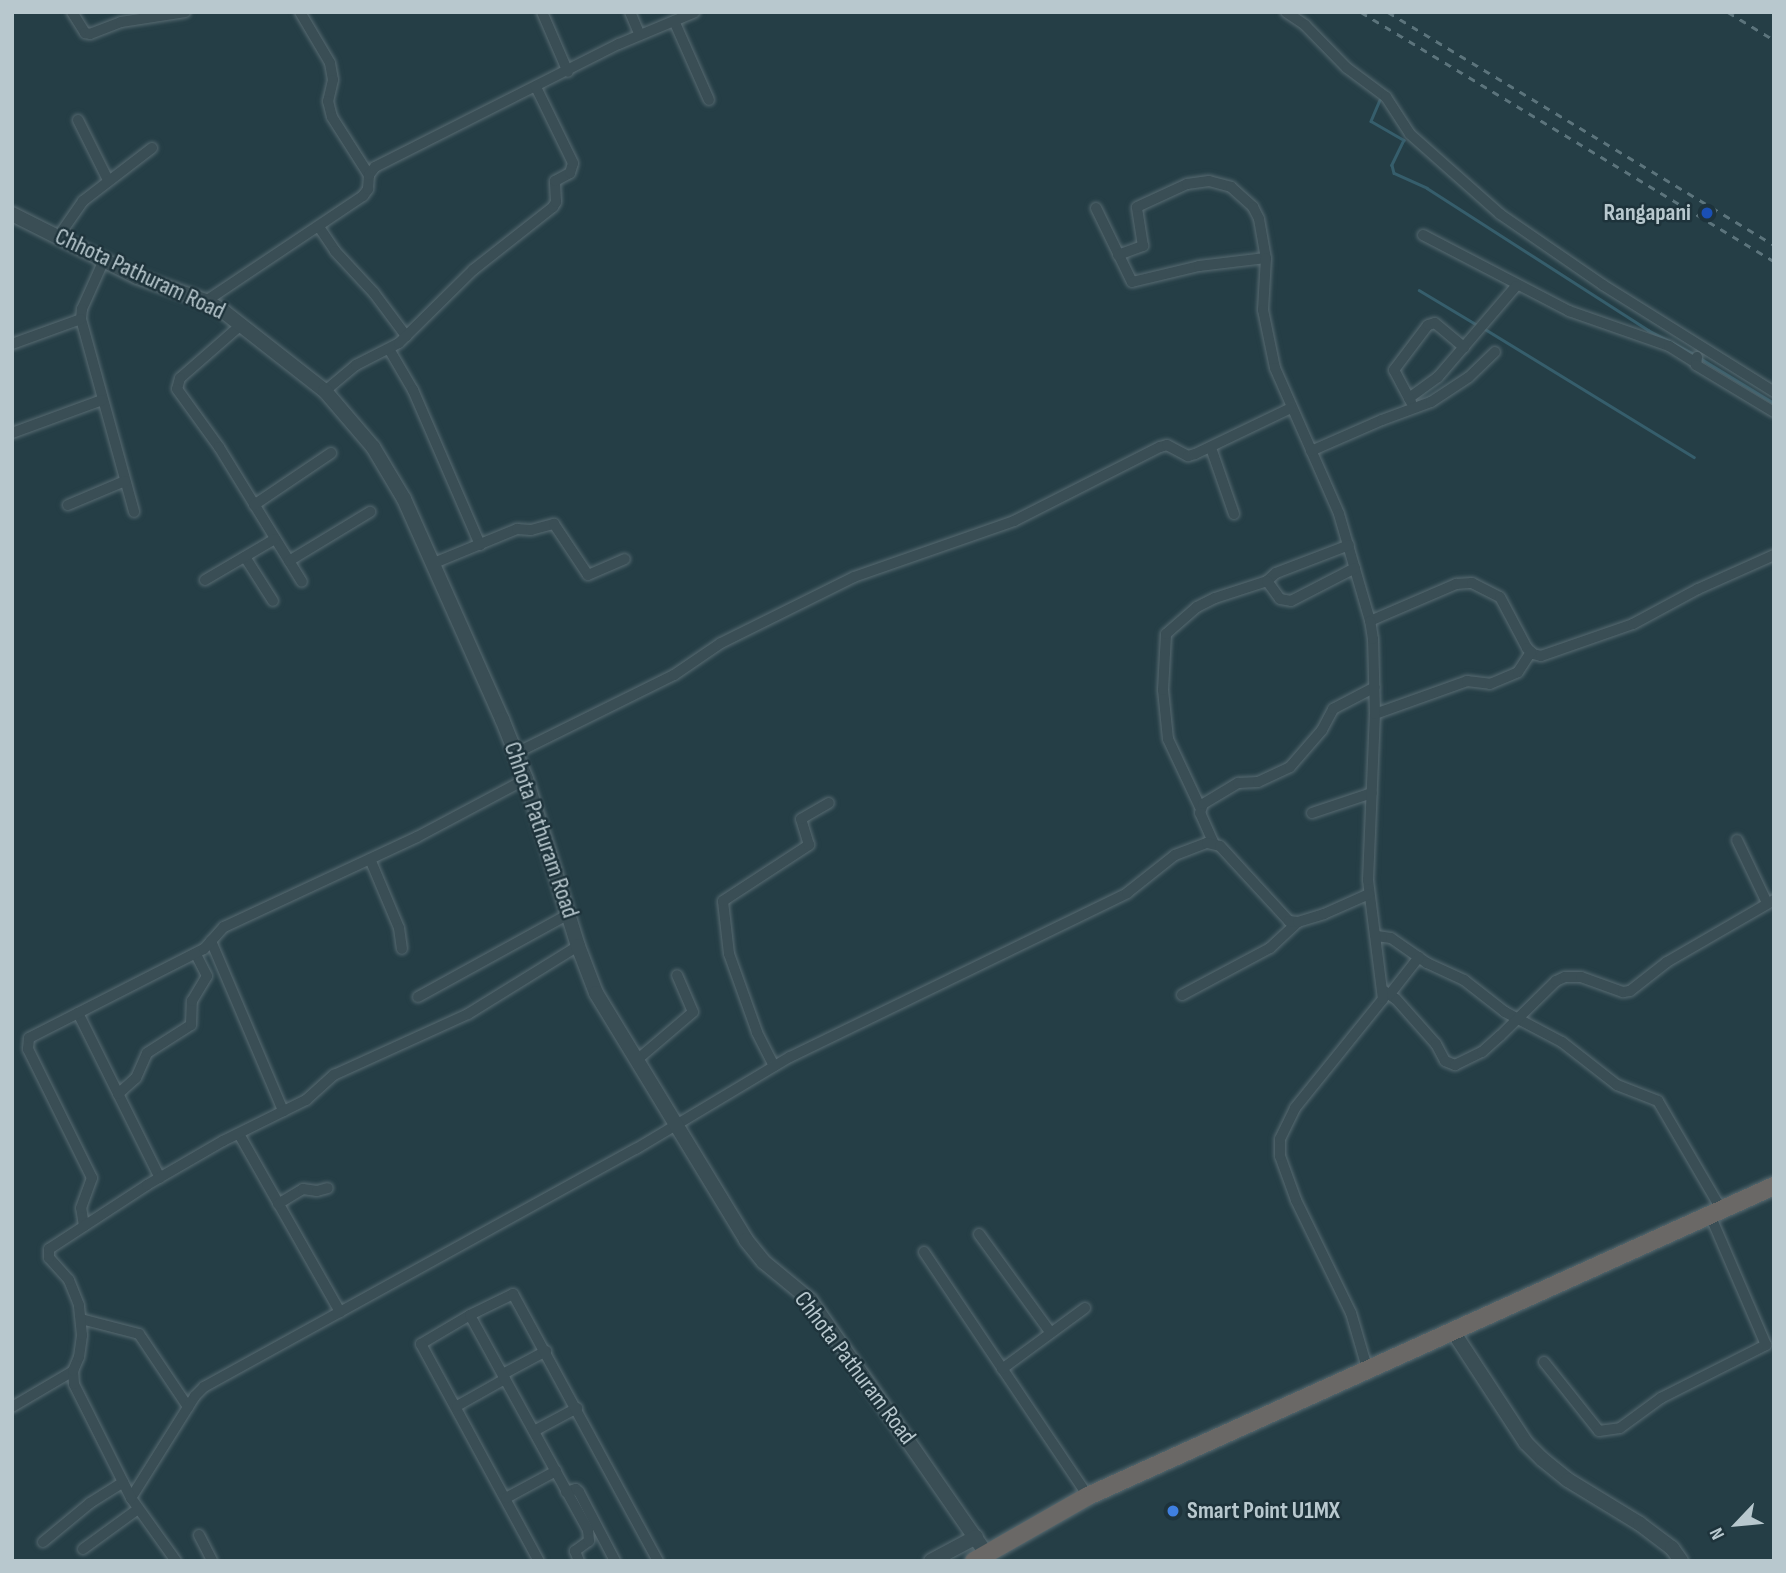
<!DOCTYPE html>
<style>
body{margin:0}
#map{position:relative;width:1786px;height:1573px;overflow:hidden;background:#253e46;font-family:"Sofia Sans Condensed",sans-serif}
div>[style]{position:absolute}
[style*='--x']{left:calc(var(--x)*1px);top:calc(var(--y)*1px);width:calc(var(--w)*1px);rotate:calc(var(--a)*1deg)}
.stream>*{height:2.5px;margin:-1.25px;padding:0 1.25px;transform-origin:1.25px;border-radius:1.25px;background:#365e6c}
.roads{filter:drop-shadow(0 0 2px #586b72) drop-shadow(0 0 2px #586b72)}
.minor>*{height:10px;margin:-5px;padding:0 5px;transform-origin:5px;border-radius:5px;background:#3a4e55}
.tertiary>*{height:14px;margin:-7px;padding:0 7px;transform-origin:7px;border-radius:7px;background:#3a4e55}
.trunk>*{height:18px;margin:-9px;padding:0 9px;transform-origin:9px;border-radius:9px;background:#6a6866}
.rail>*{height:2.5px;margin-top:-1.25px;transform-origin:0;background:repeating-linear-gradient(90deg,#5c747c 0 7px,transparent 0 14px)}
.dots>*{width:19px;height:19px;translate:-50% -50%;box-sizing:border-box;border:4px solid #1e333b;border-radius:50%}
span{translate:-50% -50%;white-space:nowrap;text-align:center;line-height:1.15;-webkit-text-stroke:5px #1e333b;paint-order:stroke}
.poi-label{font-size:24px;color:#b8c8ce;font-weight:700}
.right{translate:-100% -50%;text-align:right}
.left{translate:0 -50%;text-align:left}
.street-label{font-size:24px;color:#b8c8ce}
.frame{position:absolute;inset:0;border:14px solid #b8c8ce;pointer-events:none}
.north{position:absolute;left:1702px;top:1489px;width:70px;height:70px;-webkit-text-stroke:5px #1e333b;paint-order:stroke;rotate:244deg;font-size:19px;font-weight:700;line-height:28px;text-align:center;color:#b8c8ce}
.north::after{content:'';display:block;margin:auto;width:24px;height:32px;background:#b8c8ce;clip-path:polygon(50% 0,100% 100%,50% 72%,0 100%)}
</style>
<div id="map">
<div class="stream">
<i style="--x:1380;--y:100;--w:23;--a:113"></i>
<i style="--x:1371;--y:121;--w:38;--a:30"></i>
<i style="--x:1404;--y:140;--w:28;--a:116"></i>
<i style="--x:1392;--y:165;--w:8;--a:76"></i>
<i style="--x:1394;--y:173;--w:36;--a:24"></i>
<i style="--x:1427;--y:188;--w:263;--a:32.7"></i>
<i style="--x:1648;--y:330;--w:52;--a:27.6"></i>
<i style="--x:1419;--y:290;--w:70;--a:31"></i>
<i style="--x:1485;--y:329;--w:245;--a:31.5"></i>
<i style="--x:1700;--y:358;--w:87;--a:31.3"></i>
</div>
<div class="roads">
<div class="minor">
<i style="--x:72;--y:12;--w:25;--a:58"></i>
<i style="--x:85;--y:33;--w:5;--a:11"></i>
<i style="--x:90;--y:34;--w:33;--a:-21"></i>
<i style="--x:121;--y:22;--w:65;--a:-8.9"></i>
<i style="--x:300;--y:12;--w:59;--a:59.5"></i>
<i style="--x:330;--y:63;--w:17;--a:80"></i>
<i style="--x:333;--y:80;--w:22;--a:103"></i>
<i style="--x:328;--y:101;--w:16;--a:76"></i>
<i style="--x:332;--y:117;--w:69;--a:57.5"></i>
<i style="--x:542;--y:12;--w:65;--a:66.6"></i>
<i style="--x:630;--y:12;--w:25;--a:67"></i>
<i style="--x:1286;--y:12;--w:23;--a:34"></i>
<i style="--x:1305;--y:25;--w:60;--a:45.7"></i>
<i style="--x:1347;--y:68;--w:49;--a:36.6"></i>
<i style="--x:1386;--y:97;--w:44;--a:57"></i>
<i style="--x:1410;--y:134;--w:120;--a:41.6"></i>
<i style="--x:1500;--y:214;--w:125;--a:34.6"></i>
<i style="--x:1603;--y:285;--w:202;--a:32"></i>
<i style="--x:675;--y:23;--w:84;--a:66.2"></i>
<i style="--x:78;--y:120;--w:67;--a:63.4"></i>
<i style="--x:1096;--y:208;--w:82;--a:64.1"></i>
<i style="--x:1132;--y:282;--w:69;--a:-13.4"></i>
<i style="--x:1199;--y:266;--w:67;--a:-6.8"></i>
<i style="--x:319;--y:227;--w:29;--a:56"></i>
<i style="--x:335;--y:251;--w:57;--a:47.1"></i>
<i style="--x:374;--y:293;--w:54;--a:53.3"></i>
<i style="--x:1423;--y:235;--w:165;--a:27.5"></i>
<i style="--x:1569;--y:311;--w:106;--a:19.3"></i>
<i style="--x:1669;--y:346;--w:31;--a:32"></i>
<i style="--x:58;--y:237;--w:44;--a:-55.2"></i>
<i style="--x:83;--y:201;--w:87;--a:-37.5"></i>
<i style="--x:1118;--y:255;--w:27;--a:-20"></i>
<i style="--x:1143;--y:246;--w:39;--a:-99"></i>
<i style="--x:1137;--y:207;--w:55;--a:-24.7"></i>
<i style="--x:1187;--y:184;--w:22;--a:-8"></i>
<i style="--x:1209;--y:181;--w:23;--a:15"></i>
<i style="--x:1231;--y:187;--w:30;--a:42"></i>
<i style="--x:1253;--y:207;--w:13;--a:63"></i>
<i style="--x:1259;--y:219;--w:40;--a:80"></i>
<i style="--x:1266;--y:258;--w:52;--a:93.3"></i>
<i style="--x:1263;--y:310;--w:59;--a:78.3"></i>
<i style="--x:1275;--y:368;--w:159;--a:66.3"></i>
<i style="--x:1339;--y:514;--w:111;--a:73.8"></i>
<i style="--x:1370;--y:621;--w:94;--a:-23.3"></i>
<i style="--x:1456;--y:584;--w:16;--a:-4"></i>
<i style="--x:1472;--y:583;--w:31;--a:27"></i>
<i style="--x:1500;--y:597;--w:58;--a:62.1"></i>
<i style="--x:1527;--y:648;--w:8;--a:45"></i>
<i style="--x:1533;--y:654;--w:8;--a:14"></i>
<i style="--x:1541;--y:656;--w:97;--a:-19.2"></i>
<i style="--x:1633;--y:624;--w:74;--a:-28.3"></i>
<i style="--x:1698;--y:589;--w:83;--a:-24.1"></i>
<i style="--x:104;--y:260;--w:54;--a:114.2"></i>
<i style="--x:82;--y:309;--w:10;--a:96"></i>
<i style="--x:81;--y:319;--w:200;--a:74.6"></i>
<i style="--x:206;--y:301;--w:189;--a:-33.8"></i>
<i style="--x:363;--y:196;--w:9;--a:-54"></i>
<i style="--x:368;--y:189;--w:14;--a:-86"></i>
<i style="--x:369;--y:175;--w:10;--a:-53"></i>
<i style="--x:375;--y:167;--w:273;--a:-26.8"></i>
<i style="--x:619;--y:44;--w:82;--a:-22.8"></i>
<i style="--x:242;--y:324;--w:82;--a:138.9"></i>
<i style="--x:180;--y:378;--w:11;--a:105"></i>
<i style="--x:177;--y:389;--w:72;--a:54.1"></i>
<i style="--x:219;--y:447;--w:158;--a:58.4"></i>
<i style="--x:12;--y:344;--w:73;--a:-19.9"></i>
<i style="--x:389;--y:349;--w:48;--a:59.7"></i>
<i style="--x:413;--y:390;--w:169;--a:66.6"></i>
<i style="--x:1697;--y:357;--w:8;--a:97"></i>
<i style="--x:1696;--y:365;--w:91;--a:31.1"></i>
<i style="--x:325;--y:391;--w:40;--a:-40"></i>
<i style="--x:356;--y:365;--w:48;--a:-27.1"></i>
<i style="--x:399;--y:343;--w:104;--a:-44.6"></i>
<i style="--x:473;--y:270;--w:102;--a:-38.2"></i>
<i style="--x:553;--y:207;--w:6;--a:-59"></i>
<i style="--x:556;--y:202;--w:21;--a:-93"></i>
<i style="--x:555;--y:181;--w:17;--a:-28"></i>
<i style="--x:570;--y:173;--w:10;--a:-73"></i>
<i style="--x:573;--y:163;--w:85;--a:-116"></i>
<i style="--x:1409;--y:398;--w:36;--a:-36"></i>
<i style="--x:1438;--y:377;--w:120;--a:-49.4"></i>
<i style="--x:1411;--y:402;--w:36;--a:-118"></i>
<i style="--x:1394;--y:370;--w:56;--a:-52.9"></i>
<i style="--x:1428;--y:325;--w:7;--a:-16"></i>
<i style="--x:1435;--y:323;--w:38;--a:40"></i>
<i style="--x:12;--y:433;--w:96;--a:-20.1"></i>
<i style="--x:1211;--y:448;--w:70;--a:70.8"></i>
<i style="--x:1311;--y:451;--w:77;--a:-23.6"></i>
<i style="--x:1382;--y:420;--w:52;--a:-20.2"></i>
<i style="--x:1431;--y:402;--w:45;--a:-33.3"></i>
<i style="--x:1469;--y:377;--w:36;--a:-44"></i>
<i style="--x:68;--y:505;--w:62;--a:-22.8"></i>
<i style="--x:254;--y:505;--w:93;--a:-34"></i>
<i style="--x:245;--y:557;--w:52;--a:57.5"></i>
<i style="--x:289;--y:561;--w:95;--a:-31.2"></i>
<i style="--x:434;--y:563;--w:90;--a:-22.3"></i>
<i style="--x:517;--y:529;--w:14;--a:4"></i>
<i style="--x:531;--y:530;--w:24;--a:-15"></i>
<i style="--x:554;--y:524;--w:61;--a:56.3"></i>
<i style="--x:588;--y:575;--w:40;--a:-23.4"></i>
<i style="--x:205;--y:580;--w:81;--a:-30.4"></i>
<i style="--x:1267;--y:581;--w:12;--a:-42"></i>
<i style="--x:1276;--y:573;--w:78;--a:-21"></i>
<i style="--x:1375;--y:714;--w:98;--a:-19.7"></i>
<i style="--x:1467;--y:681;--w:23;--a:7"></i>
<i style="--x:1490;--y:684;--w:30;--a:-23"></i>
<i style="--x:1518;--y:672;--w:24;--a:-57"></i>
<i style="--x:516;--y:753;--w:176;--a:-26.3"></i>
<i style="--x:674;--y:675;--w:57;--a:-34.2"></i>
<i style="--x:721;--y:643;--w:148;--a:-26.4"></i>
<i style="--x:854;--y:577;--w:170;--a:-19.3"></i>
<i style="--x:1014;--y:521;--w:164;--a:-26.9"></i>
<i style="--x:1160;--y:447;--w:7;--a:-16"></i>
<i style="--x:1167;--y:445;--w:24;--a:28"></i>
<i style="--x:1188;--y:456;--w:7;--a:-16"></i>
<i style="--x:1195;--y:454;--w:106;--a:-25.6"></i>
<i style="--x:1200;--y:807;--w:75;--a:-115.2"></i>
<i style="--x:1168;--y:739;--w:49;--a:-95.8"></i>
<i style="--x:1163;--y:690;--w:56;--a:-86.9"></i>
<i style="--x:1166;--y:634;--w:41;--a:-41.1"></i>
<i style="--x:1197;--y:607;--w:20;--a:-27"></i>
<i style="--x:1215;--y:598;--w:55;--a:-18.1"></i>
<i style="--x:1267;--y:581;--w:22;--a:54"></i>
<i style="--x:1280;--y:599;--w:11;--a:10"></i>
<i style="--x:1291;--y:601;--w:72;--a:-27.3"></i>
<i style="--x:1312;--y:813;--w:63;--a:-18.4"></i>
<i style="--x:1737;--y:840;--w:70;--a:64.5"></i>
<i style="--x:1214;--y:844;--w:34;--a:-114"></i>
<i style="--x:1200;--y:813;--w:9;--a:-72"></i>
<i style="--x:1203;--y:804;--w:41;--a:-31"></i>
<i style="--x:1238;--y:783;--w:20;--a:-3"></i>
<i style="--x:1258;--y:782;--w:35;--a:-25"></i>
<i style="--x:1290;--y:767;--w:49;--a:-49.1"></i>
<i style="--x:1322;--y:730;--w:24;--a:-62"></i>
<i style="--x:1333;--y:709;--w:47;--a:-27.6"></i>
<i style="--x:370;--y:859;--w:75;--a:67.2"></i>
<i style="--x:399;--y:928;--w:21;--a:82"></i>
<i style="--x:1377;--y:936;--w:14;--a:8"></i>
<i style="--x:1391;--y:938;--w:44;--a:34.8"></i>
<i style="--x:1427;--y:963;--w:41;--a:24.7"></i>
<i style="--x:1464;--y:980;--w:52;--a:38"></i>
<i style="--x:1505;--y:1012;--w:64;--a:27.8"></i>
<i style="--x:1562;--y:1042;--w:70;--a:38"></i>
<i style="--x:1617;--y:1085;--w:44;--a:21.3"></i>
<i style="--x:1658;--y:1101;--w:125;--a:59.7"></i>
<i style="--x:211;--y:941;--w:185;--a:67"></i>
<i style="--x:1384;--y:991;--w:14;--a:34"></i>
<i style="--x:1396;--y:999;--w:60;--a:48.4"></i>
<i style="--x:1436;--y:1044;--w:19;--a:62"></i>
<i style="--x:1445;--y:1061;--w:11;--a:22"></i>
<i style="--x:1455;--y:1065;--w:30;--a:-26"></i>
<i style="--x:1482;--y:1052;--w:24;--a:-42"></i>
<i style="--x:1500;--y:1036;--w:78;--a:-44.5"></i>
<i style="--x:1556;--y:981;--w:10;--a:-24"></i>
<i style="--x:1565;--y:977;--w:16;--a:0"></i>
<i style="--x:1581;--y:977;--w:45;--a:19.7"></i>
<i style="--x:1623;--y:992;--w:7;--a:-8"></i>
<i style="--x:1630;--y:991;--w:47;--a:-38.1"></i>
<i style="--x:1667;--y:962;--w:124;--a:-30.1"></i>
<i style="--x:1390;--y:994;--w:47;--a:-51.9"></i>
<i style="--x:1182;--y:995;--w:100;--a:-28.1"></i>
<i style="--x:1270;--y:948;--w:38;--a:-43"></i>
<i style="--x:418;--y:997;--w:172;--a:-28.8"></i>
<i style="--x:78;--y:1013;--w:184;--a:63.6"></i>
<i style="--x:638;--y:1059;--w:72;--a:-40.5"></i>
<i style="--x:693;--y:1012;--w:40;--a:-113.4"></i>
<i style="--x:774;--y:1066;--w:38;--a:-117"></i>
<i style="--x:757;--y:1032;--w:83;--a:-109.7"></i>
<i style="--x:729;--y:954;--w:53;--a:-96.5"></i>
<i style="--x:723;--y:901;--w:103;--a:-33.1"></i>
<i style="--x:809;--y:845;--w:27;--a:-107"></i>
<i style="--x:801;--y:819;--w:32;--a:-30"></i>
<i style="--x:118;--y:1094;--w:24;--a:-42"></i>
<i style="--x:136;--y:1078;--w:27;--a:-66"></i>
<i style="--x:147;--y:1053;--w:52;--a:-32.5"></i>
<i style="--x:191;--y:1025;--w:24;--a:-88"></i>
<i style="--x:192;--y:1001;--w:29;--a:-59"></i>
<i style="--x:207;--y:976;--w:25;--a:-117"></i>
<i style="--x:239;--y:1134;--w:205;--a:60.4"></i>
<i style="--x:278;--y:1204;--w:29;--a:-31"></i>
<i style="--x:303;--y:1189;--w:14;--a:8"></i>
<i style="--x:317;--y:1191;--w:11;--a:-15"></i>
<i style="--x:84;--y:1226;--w:18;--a:-99"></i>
<i style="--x:81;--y:1208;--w:32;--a:-70"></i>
<i style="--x:92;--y:1178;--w:144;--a:-116.4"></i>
<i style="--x:28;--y:1049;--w:11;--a:-85"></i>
<i style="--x:29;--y:1038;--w:196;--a:-27"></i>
<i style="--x:204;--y:949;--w:30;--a:-48"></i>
<i style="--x:224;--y:927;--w:213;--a:-25"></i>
<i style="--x:417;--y:837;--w:123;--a:-28"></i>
<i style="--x:979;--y:1234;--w:122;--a:54"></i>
<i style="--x:924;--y:1252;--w:294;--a:56.1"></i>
<i style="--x:470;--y:1315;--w:57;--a:149.4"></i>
<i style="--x:421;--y:1344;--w:247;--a:61.5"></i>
<i style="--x:81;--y:1319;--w:60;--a:14.5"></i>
<i style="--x:139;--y:1334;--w:88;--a:56.1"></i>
<i style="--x:1544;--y:1362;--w:88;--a:51.4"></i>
<i style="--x:1599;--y:1431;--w:21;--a:-8"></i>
<i style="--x:1620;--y:1428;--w:51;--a:-36.2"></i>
<i style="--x:1661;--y:1398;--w:118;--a:-26.8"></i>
<i style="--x:1766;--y:1345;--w:142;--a:-113.3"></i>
<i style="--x:1002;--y:1369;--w:103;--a:-36.3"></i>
<i style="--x:1368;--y:1371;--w:60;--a:-106.3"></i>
<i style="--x:1351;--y:1313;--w:126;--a:-116"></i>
<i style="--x:1296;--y:1200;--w:47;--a:-110"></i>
<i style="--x:1280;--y:1156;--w:17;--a:-90"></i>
<i style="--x:1280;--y:1139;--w:34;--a:-64"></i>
<i style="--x:1295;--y:1108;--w:140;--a:-51.1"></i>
<i style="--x:1383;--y:999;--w:120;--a:-97.2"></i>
<i style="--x:1368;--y:880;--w:166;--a:-87.6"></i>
<i style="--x:1375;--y:714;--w:75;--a:-91.5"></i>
<i style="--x:1373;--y:639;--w:18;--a:-99"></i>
<i style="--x:503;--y:1374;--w:49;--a:-28.1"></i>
<i style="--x:457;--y:1406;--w:55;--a:-29.4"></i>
<i style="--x:12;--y:1407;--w:71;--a:-30.5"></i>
<i style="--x:534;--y:1431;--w:49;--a:-28.1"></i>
<i style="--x:566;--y:1492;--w:10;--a:-17"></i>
<i style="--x:576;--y:1489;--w:4;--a:45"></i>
<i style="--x:579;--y:1492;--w:78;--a:62.4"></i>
<i style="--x:131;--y:1498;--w:120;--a:-57.9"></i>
<i style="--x:195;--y:1396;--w:13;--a:-45"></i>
<i style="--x:204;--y:1387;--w:493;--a:-28.9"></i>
<i style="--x:636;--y:1149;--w:179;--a:-30.9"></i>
<i style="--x:790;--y:1057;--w:375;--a:-25.9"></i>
<i style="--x:1127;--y:893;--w:61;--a:-38.4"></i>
<i style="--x:1175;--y:855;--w:34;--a:-21"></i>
<i style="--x:1207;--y:843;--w:13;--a:13"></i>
<i style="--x:1220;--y:846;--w:102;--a:47.4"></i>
<i style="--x:1289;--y:921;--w:9;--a:6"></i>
<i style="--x:1298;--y:922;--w:27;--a:-17"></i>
<i style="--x:1324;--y:914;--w:49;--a:-24"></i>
<i style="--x:506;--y:1498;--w:57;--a:-28.4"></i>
<i style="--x:199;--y:1535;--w:29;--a:63"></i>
<i style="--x:43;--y:1542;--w:61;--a:-39.7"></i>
<i style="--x:90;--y:1503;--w:39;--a:-32"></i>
<i style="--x:83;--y:1549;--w:68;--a:-36"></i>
<i style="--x:176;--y:1561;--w:77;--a:-125.5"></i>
<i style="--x:131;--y:1498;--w:127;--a:-116.6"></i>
<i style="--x:74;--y:1384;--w:13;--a:-94"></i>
<i style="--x:73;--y:1371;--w:15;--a:-67"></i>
<i style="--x:79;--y:1357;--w:22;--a:-82"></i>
<i style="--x:82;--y:1335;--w:30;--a:-96"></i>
<i style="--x:79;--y:1305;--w:27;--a:-112"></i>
<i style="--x:69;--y:1280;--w:30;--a:-132"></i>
<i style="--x:49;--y:1258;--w:9;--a:-90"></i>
<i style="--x:49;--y:1249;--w:117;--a:-33.1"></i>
<i style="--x:147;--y:1185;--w:88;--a:-30.1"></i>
<i style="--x:223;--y:1141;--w:93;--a:-26.3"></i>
<i style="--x:306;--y:1100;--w:38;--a:-42"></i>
<i style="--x:334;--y:1075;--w:147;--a:-24.5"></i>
<i style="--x:468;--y:1014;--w:129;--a:-31.7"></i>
<i style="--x:579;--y:1561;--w:11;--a:-112"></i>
<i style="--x:575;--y:1551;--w:17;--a:-36"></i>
<i style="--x:589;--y:1541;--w:11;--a:-95"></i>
<i style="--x:588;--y:1530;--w:245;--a:-118.8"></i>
<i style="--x:470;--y:1315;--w:48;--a:-26"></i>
<i style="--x:513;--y:1294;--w:304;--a:61.5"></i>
</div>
<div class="tertiary">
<i style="--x:12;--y:214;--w:140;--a:26.7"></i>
<i style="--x:137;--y:277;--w:73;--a:19.2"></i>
<i style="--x:206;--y:301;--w:20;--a:30"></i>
<i style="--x:223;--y:311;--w:130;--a:38.1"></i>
<i style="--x:325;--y:391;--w:74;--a:49.4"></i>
<i style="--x:373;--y:447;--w:61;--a:59.2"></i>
<i style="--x:404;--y:499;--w:241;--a:66"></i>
<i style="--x:502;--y:719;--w:65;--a:68.2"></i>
<i style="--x:526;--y:779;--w:175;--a:72.7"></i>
<i style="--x:578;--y:946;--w:50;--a:69"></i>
<i style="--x:596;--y:993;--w:289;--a:58.7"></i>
<i style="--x:746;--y:1240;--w:28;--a:51"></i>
<i style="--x:764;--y:1262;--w:60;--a:39.6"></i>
<i style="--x:810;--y:1300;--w:307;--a:55.2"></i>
<i style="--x:1454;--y:1333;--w:131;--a:56.8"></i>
<i style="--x:1526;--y:1443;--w:23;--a:45"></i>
<i style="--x:1542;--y:1459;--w:33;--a:39"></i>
<i style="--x:1568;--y:1480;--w:84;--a:31.4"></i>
<i style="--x:1640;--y:1524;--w:40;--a:37"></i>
<i style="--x:1672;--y:1548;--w:16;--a:55"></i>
<i style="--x:931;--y:1561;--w:51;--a:-28.1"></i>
</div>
<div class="trunk">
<i style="--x:974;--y:1561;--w:131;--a:-29.7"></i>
<i style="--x:1088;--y:1496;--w:753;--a:-24.32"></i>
</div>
</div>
<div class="rail">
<i style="--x:1361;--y:12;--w:482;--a:31.1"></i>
<i style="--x:1388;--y:12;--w:451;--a:31.1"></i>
<i style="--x:1728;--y:12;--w:54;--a:31.3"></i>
</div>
<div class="dots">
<i style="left:1707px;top:213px;background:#1a4fb4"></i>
<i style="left:1173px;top:1511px;background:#3f7fe0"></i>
</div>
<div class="poi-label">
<span class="right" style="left:1691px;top:213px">Rangapani</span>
<span class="left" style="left:1187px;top:1511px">Smart Point U1MX</span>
</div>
<div class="street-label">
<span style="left:140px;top:274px;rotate:25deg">Chhota Pathuram Road</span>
<span style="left:541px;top:830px;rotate:71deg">Chhota Pathuram Road</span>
<span style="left:855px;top:1368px;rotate:53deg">Chhota Pathuram Road</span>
</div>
<div class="frame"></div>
<div class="north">N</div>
</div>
